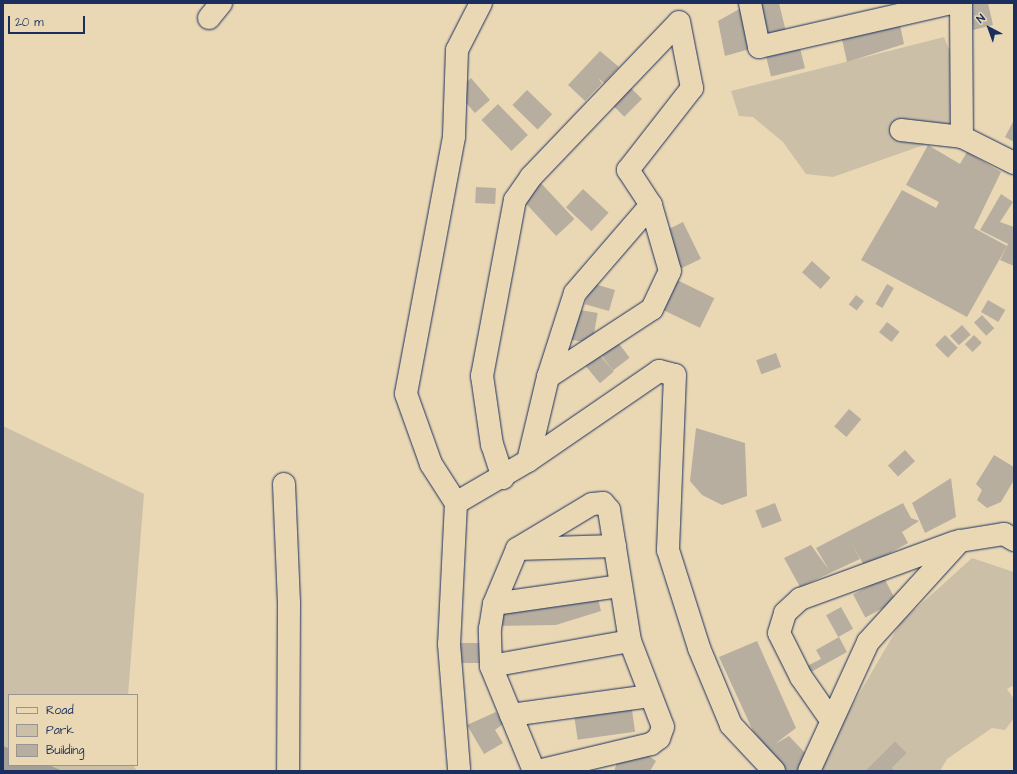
<!DOCTYPE html>
<style>
body{margin:0}
#map{position:relative;width:1017px;height:774px;overflow:hidden;background:#ead8b5;font-family:"Architects Daughter",sans-serif}
div>[style]{position:absolute}
[style*='--x']{left:calc(var(--x)*1px);top:calc(var(--y)*1px);width:calc(var(--w)*1px);rotate:calc(var(--a)*1deg)}
.green>*{inset:0;background:#ccbfa8}
.water>*{inset:0;background:#a39e97}
.building>*{inset:0;background:#b7aea0;transform-origin:0 0}
.roads{filter:drop-shadow(0 0 1px #1b2f5e) drop-shadow(0 0 1px #1b2f5e)}
.street>*{height:22px;margin:-11px;padding:0 11px;transform-origin:11px;border-radius:11px;background:#ead8b5}
span{translate:-50% -50%;white-space:nowrap;text-align:center;line-height:1.15;-webkit-text-stroke:3px #ead8b5;paint-order:stroke}
.frame{position:absolute;inset:0;border:4px solid #1b2f5e;pointer-events:none}
.legend{position:absolute;left:8px;top:694px;width:130px;height:72px;box-sizing:border-box;background:#ead8b5;border:1px solid #979492;margin:0;padding:5px 7px;list-style:none;font-size:12px;color:#1b2f5e}
.legend li{display:flex;align-items:center;gap:8px;height:20px}
.legend b{width:20px;border:1px solid #979492}
.north{position:absolute;left:969px;top:8px;width:40px;height:40px;-webkit-text-stroke:3px #ead8b5;paint-order:stroke;rotate:319deg;font-size:11px;font-weight:700;line-height:16px;text-align:center;color:#1b2f5e}
.north::after{content:'';display:block;margin:auto;width:14px;height:18px;background:#1b2f5e;clip-path:polygon(50% 0,100% 100%,50% 72%,0 100%)}
.scale{position:absolute;left:8px;top:16px;width:77px;height:18px;box-sizing:border-box;border:2px solid #1b2f5e;border-top:0;padding-left:5px;font-size:12px;line-height:14px;white-space:nowrap;color:#1b2f5e;-webkit-text-stroke:3px #ead8b5;paint-order:stroke}
</style>
<div id="map">
<div class="green">
<i style="clip-path:polygon(944px 37px,961px 79px,968px 120px,935px 141px,833px 177px,806px 174px,783px 142px,753px 117px,739px 116px,731px 91px)"></i>
<i style="clip-path:polygon(3px 426px,144px 494px,128px 695px,9px 695px,9px 748px,3px 746px)"></i>
<i style="clip-path:polygon(972px 558px,1014px 572px,1014px 685px,1007px 689px,1014px 699px,1014px 718px,1005px 730px,992px 728px,947px 759px,940px 771px,895px 771px,892px 768px,907px 753px,895px 741px,865px 771px,814px 771px,901px 622px)"></i>
<i style="clip-path:polygon(49px 765px,133px 765px,137px 771px,63px 771px)"></i>
</div>
<div class="water">
<i style="clip-path:polygon(3px 746px,9px 748px,9px 765px,49px 765px,63px 771px,3px 771px)"></i>
</div>
<div class="building">
<i style="clip-path:polygon(754px 3px,779px 3px,786px 32px,763px 38px)"></i>
<i style="clip-path:polygon(988px 3px,993px 25px,973px 30px,967px 4px)"></i>
<i style="clip-path:polygon(743px 7px,750px 49px,725px 56px,718px 21px)"></i>
<i style="clip-path:polygon(899px 20px,904px 44px,847px 62px,840px 30px)"></i>
<i style="left:798px;top:40px;width:29px;height:35px;rotate:76deg"></i>
<i style="clip-path:polygon(600px 51px,619px 67px,604px 83px,598px 78px,602px 83px,585px 101px,568px 85px)"></i>
<i style="left:471px;top:78px;width:29px;height:20px;rotate:49deg"></i>
<i style="left:625px;top:82px;width:24px;height:25px;rotate:45deg"></i>
<i style="left:527px;top:90px;width:35px;height:21px;rotate:44deg"></i>
<i style="left:498px;top:104px;width:43px;height:23px;rotate:46deg"></i>
<i style="clip-path:polygon(1014px 120px,1014px 142px,1005px 137px)"></i>
<i style="clip-path:polygon(928px 145px,960px 164px,967px 152px,1001px 172px,974px 228px,1007px 246px,967px 317px,861px 260px,902px 190px,936px 208px,939px 202px,906px 185px)"></i>
<i style="left:539px;top:181px;width:52px;height:25px;rotate:47deg"></i>
<i style="left:476px;top:187px;width:20px;height:16px;rotate:3deg"></i>
<i style="left:583px;top:189px;width:35px;height:25px;rotate:43deg"></i>
<i style="clip-path:polygon(1001px 194px,1013px 202px,1000px 222px,1014px 227px,1014px 266px,1000px 260px,1008px 244px,980px 230px)"></i>
<i style="left:683px;top:222px;width:41px;height:25px;rotate:64deg"></i>
<i style="left:812px;top:261px;width:25px;height:15px;rotate:42deg"></i>
<i style="left:673px;top:278px;width:46px;height:33px;rotate:26deg"></i>
<i style="left:591px;top:283px;width:25px;height:22px;rotate:16deg"></i>
<i style="left:887px;top:284px;width:8px;height:23px;rotate:30deg"></i>
<i style="left:856px;top:295px;width:10px;height:12px;rotate:37deg"></i>
<i style="left:988px;top:300px;width:20px;height:14px;rotate:30deg"></i>
<i style="left:575px;top:309px;width:23px;height:31px;rotate:10deg"></i>
<i style="left:982px;top:315px;width:18px;height:11px;rotate:47deg"></i>
<i style="left:887px;top:322px;width:16px;height:13px;rotate:38deg"></i>
<i style="left:962px;top:325px;width:13px;height:16px;rotate:48deg"></i>
<i style="left:945px;top:335px;width:18px;height:14px;rotate:45deg"></i>
<i style="left:974px;top:335px;width:11px;height:13px;rotate:45deg"></i>
<i style="left:617px;top:341px;width:21px;height:21px;rotate:53deg"></i>
<i style="left:776px;top:353px;width:15px;height:21px;rotate:70deg"></i>
<i style="left:599px;top:354px;width:23px;height:18px;rotate:50deg"></i>
<i style="left:849px;top:409px;width:16px;height:23px;rotate:40deg"></i>
<i style="clip-path:polygon(696px 428px,745px 443px,747px 496px,722px 505px,702px 495px,690px 481px)"></i>
<i style="left:905px;top:450px;width:15px;height:23px;rotate:48deg"></i>
<i style="clip-path:polygon(994px 455px,1014px 467px,1014px 480px,1001px 502px,987px 508px,977px 500px,982px 490px,976px 484px)"></i>
<i style="clip-path:polygon(951px 478px,956px 517px,925px 533px,912px 503px)"></i>
<i style="left:775px;top:503px;width:19px;height:21px;rotate:69deg"></i>
<i style="clip-path:polygon(903px 503px,911px 518px,919px 521px,902px 532px,908px 543px,865px 567px,851px 542px,860px 559px,800px 587px,784px 558px,811px 545px,829px 570px,816px 548px)"></i>
<i style="left:884px;top:578px;width:26px;height:35px;rotate:62deg"></i>
<i style="clip-path:polygon(596px 590px,601px 611px,556px 625px,492px 626px,498px 607px)"></i>
<i style="left:841px;top:607px;width:25px;height:17px;rotate:61deg"></i>
<i style="clip-path:polygon(839px 637px,847px 652px,811px 672px,807px 666px,821px 659px,816px 650px)"></i>
<i style="clip-path:polygon(757px 641px,796px 728px,775px 744px,789px 736px,807px 755px,799px 771px,786px 771px,753px 731px,719px 657px)"></i>
<i style="left:484px;top:643px;width:20px;height:28px;rotate:90deg"></i>
<i style="left:631px;top:703px;width:29px;height:58px;rotate:82deg"></i>
<i style="clip-path:polygon(496px 712px,503px 724px,495px 730px,503px 743px,484px 754px,467px 725px)"></i>
<i style="clip-path:polygon(895px 741px,907px 753px,892px 768px,895px 771px,865px 771px)"></i>
<i style="clip-path:polygon(642px 751px,656px 761px,650px 771px,614px 771px,620px 755px)"></i>
</div>
<div class="roads">
<div class="street">
<i style="--x:481;--y:3;--w:53;--a:117.1"></i>
<i style="--x:457;--y:50;--w:87;--a:92"></i>
<i style="--x:454;--y:137;--w:261;--a:100.6"></i>
<i style="--x:406;--y:394;--w:74;--a:70.3"></i>
<i style="--x:431;--y:464;--w:46;--a:57.3"></i>
<i style="--x:456;--y:503;--w:83;--a:-30.3"></i>
<i style="--x:528;--y:461;--w:159;--a:-34.5"></i>
<i style="--x:659;--y:371;--w:16;--a:14"></i>
<i style="--x:675;--y:375;--w:175;--a:92.3"></i>
<i style="--x:668;--y:550;--w:103;--a:72.4"></i>
<i style="--x:699;--y:648;--w:83;--a:67.4"></i>
<i style="--x:731;--y:725;--w:63;--a:46.9"></i>
<i style="--x:750;--y:3;--w:45;--a:78.4"></i>
<i style="--x:759;--y:47;--w:197;--a:-12.9"></i>
<i style="--x:961;--y:3;--w:134;--a:89.6"></i>
<i style="--x:209;--y:18;--w:19;--a:-51"></i>
<i style="--x:901;--y:130;--w:61;--a:6.5"></i>
<i style="--x:962;--y:137;--w:58;--a:26.6"></i>
<i style="--x:548;--y:377;--w:124;--a:-33.2"></i>
<i style="--x:652;--y:309;--w:42;--a:-64.7"></i>
<i style="--x:670;--y:271;--w:69;--a:-106.1"></i>
<i style="--x:528;--y:461;--w:86;--a:-76.6"></i>
<i style="--x:548;--y:377;--w:88;--a:-72.2"></i>
<i style="--x:575;--y:293;--w:116;--a:-49.2"></i>
<i style="--x:651;--y:205;--w:42;--a:-123.3"></i>
<i style="--x:628;--y:170;--w:104;--a:-52"></i>
<i style="--x:692;--y:88;--w:67;--a:-101.1"></i>
<i style="--x:503;--y:478;--w:35;--a:-108"></i>
<i style="--x:492;--y:445;--w:70;--a:-98.2"></i>
<i style="--x:482;--y:376;--w:179;--a:-79.4"></i>
<i style="--x:515;--y:200;--w:28;--a:-55"></i>
<i style="--x:531;--y:177;--w:214;--a:-46.3"></i>
<i style="--x:284;--y:484;--w:119;--a:87.6"></i>
<i style="--x:289;--y:603;--w:168;--a:90.3"></i>
<i style="--x:456;--y:503;--w:141;--a:92.8"></i>
<i style="--x:449;--y:644;--w:125;--a:85.4"></i>
<i style="--x:518;--y:549;--w:97;--a:-1.8"></i>
<i style="--x:494;--y:604;--w:128;--a:-8.1"></i>
<i style="--x:491;--y:666;--w:141;--a:-10.2"></i>
<i style="--x:511;--y:715;--w:140;--a:-7.8"></i>
<i style="--x:831;--y:720;--w:52;--a:-124.9"></i>
<i style="--x:801;--y:677;--w:49;--a:-116.6"></i>
<i style="--x:779;--y:633;--w:21;--a:-73"></i>
<i style="--x:785;--y:613;--w:21;--a:-43"></i>
<i style="--x:800;--y:599;--w:166;--a:-20.1"></i>
<i style="--x:534;--y:771;--w:113;--a:-112.3"></i>
<i style="--x:491;--y:666;--w:37;--a:-92"></i>
<i style="--x:490;--y:629;--w:25;--a:-81"></i>
<i style="--x:494;--y:604;--w:60;--a:-67.3"></i>
<i style="--x:517;--y:549;--w:87;--a:-31"></i>
<i style="--x:592;--y:504;--w:11;--a:-5"></i>
<i style="--x:603;--y:503;--w:9;--a:49"></i>
<i style="--x:609;--y:510;--w:133;--a:80.9"></i>
<i style="--x:630;--y:641;--w:92;--a:69"></i>
<i style="--x:663;--y:727;--w:12;--a:110"></i>
<i style="--x:659;--y:738;--w:10;--a:143"></i>
<i style="--x:651;--y:744;--w:116;--a:166.6"></i>
<i style="--x:809;--y:771;--w:142;--a:-65.4"></i>
<i style="--x:868;--y:642;--w:137;--a:-47.7"></i>
<i style="--x:960;--y:541;--w:45;--a:-9"></i>
<i style="--x:1004;--y:534;--w:12;--a:31"></i>
</div>
</div>
<div class="frame"></div>
<ul class="legend">
<li><b style="height:5px;background:#ead8b5"></b>Road</li>
<li><b style="height:11px;background:#ccbfa8"></b>Park</li>
<li><b style="height:11px;background:#b7aea0"></b>Building</li>
</ul>
<div class="north">N</div>
<div class="scale">20 m</div>
</div>
